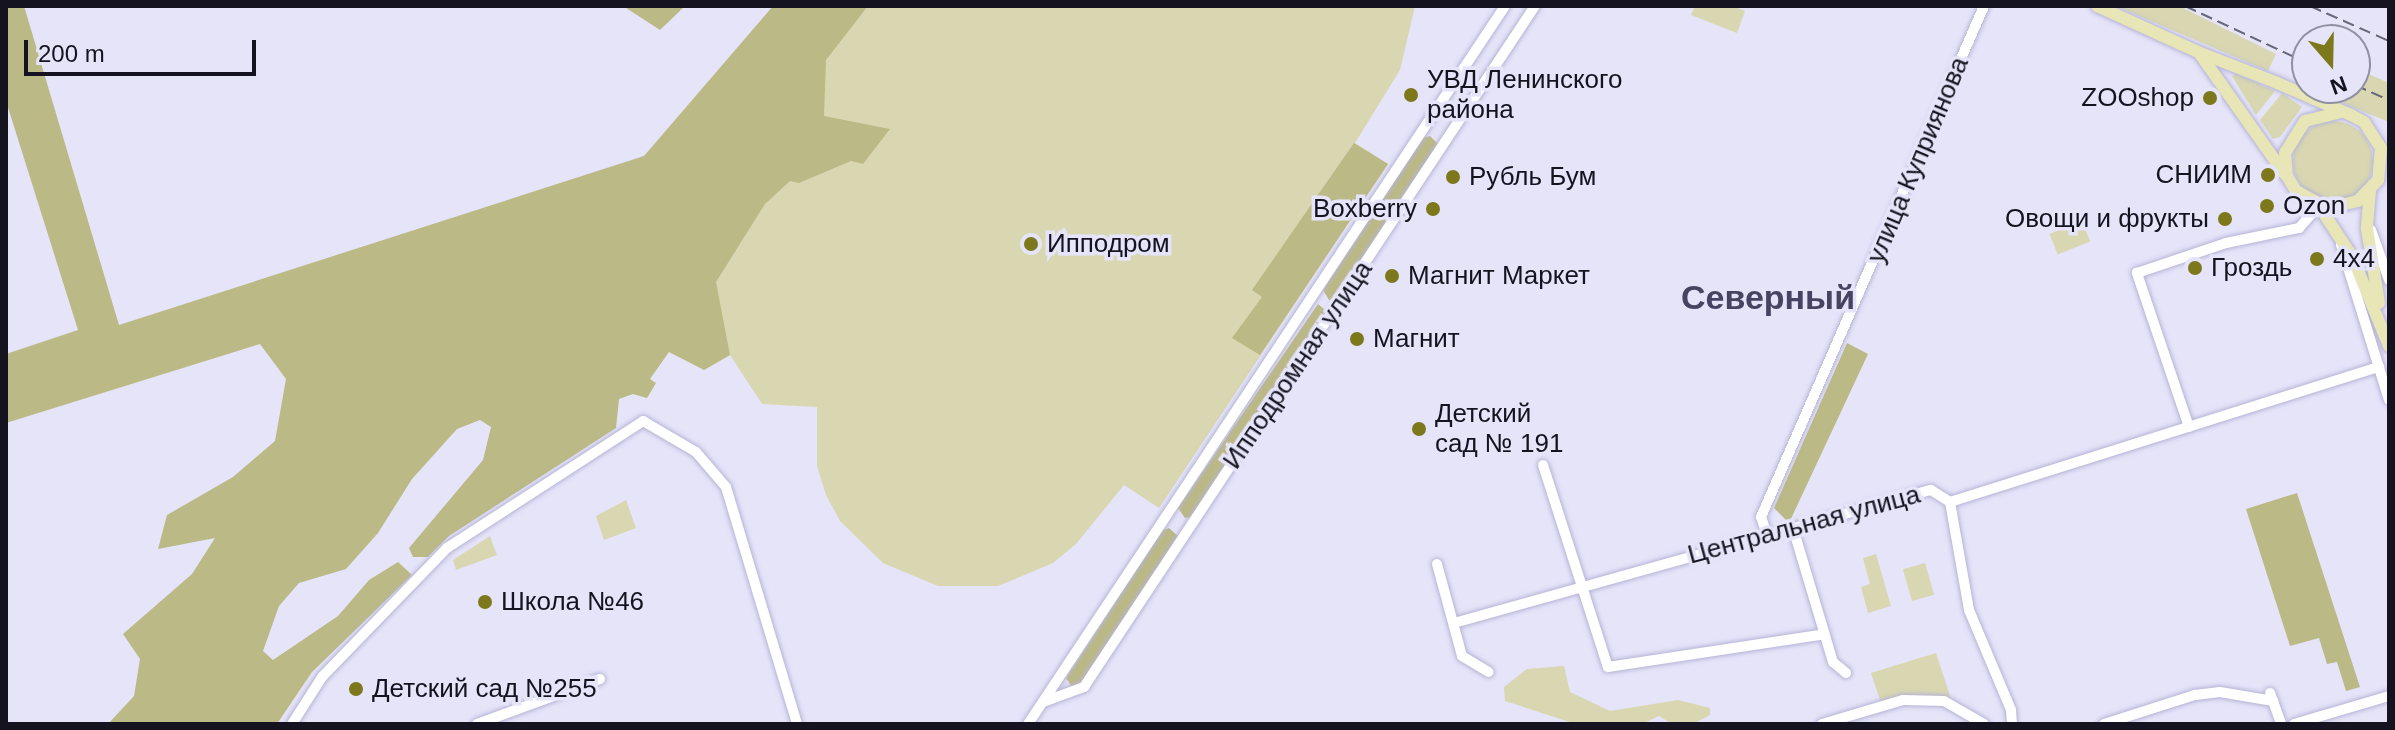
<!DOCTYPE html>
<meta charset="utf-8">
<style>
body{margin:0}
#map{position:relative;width:2395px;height:730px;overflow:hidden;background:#e5e4f9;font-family:Arial,sans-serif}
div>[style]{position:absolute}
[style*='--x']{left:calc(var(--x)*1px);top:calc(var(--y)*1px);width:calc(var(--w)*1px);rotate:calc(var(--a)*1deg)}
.green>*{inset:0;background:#d9d7b1;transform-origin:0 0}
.round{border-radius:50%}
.forest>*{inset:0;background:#bbb985}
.roads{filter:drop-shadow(0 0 2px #b6b4d6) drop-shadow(0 0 2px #b6b4d6)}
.minor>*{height:10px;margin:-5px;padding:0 5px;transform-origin:5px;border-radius:5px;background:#fff}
.major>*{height:12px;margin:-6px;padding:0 6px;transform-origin:6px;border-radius:6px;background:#e8e5b6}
.rail>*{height:2px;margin-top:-1px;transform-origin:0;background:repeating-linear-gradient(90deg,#686777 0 12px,transparent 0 18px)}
.dots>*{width:22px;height:22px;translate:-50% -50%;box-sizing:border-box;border:4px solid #e5e4f9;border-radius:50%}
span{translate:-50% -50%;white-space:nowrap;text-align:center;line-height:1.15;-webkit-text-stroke:7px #e5e4f9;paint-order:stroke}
.poi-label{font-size:26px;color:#14131f}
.left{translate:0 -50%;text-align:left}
.right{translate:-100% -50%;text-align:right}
.street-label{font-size:26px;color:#14131f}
.district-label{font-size:34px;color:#464460;font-weight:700}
.frame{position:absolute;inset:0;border:8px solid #14131f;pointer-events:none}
.north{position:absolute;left:2291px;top:24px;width:80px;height:80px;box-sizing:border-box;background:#e5e4f9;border:2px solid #9190a2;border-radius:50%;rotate:160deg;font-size:22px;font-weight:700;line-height:32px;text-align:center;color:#14131f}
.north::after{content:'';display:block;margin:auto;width:28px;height:36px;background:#7e781d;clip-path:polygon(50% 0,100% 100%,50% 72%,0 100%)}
.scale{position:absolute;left:24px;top:40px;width:232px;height:36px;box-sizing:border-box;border:4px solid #14131f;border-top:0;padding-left:10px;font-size:24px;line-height:28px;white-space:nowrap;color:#14131f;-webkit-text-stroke:6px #e5e4f9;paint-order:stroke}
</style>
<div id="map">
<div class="green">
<i style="clip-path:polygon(868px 6px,1415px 6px,1400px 70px,1355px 143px,1388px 164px,1159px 508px,1124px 485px,1076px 544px,1053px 563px,998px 586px,938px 586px,883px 563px,840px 521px,826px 495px,817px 466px,817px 407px,762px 404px,730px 355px,704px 370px,679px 348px,674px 314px,772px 122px)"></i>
<i style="clip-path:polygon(1695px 6px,1733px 6px,1745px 11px,1737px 33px,1691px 15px)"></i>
<i style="clip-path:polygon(2116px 6px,2179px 6px,2276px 54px,2268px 71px)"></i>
<i style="clip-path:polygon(2355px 68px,2389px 83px,2389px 122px,2320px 94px,2322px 88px,2355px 88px)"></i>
<i style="clip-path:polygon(2236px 74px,2275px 91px,2256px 115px,2232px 76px)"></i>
<i style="clip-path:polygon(2282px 93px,2302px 107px,2280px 137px,2273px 139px,2260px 120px)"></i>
<i class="round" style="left:2293px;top:121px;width:80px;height:80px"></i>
<i style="left:2082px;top:221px;width:22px;height:35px;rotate:68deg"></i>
<i style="clip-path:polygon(626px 500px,636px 528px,604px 540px,596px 516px)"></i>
<i style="clip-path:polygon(490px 536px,497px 555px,456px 570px,453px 560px)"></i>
<i style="clip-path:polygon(1876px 554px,1891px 606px,1868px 613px,1861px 587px,1870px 584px,1863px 558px)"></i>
<i style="left:1925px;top:563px;width:33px;height:23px;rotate:74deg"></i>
<i style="clip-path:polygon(1936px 653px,1952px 702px,1881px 703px,1871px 673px)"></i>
<i style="clip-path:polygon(1564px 666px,1570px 692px,1610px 711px,1678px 700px,1710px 708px,1710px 715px,1693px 724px,1672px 724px,1659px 716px,1642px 724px,1576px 724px,1505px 701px,1504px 687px,1527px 669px)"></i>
</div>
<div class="forest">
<i style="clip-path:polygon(6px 6px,24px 6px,119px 325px,644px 156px,773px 6px,868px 6px,826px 60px,824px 116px,890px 129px,863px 164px,851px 161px,799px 183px,790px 181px,765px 204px,716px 282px,730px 355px,704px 370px,669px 352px,650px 379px,656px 383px,647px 398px,633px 394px,619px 399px,616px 428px,449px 536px,428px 557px,413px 557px,409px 548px,483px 460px,491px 427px,480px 420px,457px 429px,412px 479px,378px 533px,346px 569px,299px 583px,279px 606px,263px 651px,273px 660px,338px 616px,369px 580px,398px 562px,412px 575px,312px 672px,277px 724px,108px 724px,134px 696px,140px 659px,123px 634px,192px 574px,215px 538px,158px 549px,167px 515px,233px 477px,275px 441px,286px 379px,260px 344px,6px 423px,6px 354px,78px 330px,6px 101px)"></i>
<i style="clip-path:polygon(623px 6px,685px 6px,660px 30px)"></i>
<i style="clip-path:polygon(1430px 136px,1439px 145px,1336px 298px,1329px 300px,1323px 290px,1423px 138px)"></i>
<i style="clip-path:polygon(1354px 143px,1388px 164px,1260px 355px,1232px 338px,1262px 297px,1252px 290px)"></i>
<i style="clip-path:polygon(1318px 304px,1325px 310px,1325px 319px,1192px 517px,1185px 518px,1178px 508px)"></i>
<i style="clip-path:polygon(1847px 343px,1868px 354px,1789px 523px,1774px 508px)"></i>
<i style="clip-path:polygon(2297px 493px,2360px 687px,2346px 691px,2337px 662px,2327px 664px,2319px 638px,2290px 646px,2246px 509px)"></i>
<i style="clip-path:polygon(1169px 528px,1178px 536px,1080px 685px,1072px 687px,1066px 678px,1163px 530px)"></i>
</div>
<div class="roads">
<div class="minor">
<i style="--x:2371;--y:230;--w:53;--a:70.2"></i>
<i style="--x:2341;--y:245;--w:162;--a:72.8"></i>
<i style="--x:2189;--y:427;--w:163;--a:-108.7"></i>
<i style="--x:2137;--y:273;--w:94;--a:-18.6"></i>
<i style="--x:2226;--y:243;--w:75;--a:-11.6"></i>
<i style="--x:2299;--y:228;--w:30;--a:-48"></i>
<i style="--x:1543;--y:465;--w:212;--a:72.2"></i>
<i style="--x:1608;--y:667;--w:219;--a:-8.6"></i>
<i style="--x:1950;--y:502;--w:450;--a:-17.5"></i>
<i style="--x:1950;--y:502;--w:110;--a:80"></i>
<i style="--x:1969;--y:610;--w:108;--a:67.2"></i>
<i style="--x:2011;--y:710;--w:14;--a:86"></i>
<i style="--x:1793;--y:528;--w:140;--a:73.4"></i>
<i style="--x:1833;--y:662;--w:17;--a:40"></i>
<i style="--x:1766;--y:532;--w:16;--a:-108"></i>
<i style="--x:1761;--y:517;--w:558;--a:-66.42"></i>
<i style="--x:1437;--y:564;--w:95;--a:74.8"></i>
<i style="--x:1462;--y:656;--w:31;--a:31"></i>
<i style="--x:1454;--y:623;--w:495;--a:-15.6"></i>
<i style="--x:1931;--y:490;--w:22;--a:32"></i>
<i style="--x:2270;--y:693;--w:33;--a:70"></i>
<i style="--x:1043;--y:702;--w:44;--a:-20.1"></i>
<i style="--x:1084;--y:687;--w:817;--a:-56.49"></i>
<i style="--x:292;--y:724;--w:56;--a:-57.4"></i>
<i style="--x:322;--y:677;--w:180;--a:-45.9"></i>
<i style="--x:447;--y:548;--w:234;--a:-32.9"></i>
<i style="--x:643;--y:421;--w:61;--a:30.3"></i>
<i style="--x:696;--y:452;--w:46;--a:49.4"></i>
<i style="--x:726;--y:487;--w:247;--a:73.3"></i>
<i style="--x:477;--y:724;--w:131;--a:-20.1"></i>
<i style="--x:1028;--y:724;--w:862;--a:-56.4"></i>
<i style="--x:1822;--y:724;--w:84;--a:-16.5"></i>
<i style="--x:1903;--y:700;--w:41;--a:1.4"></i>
<i style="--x:1944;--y:701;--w:46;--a:29.9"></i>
<i style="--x:2104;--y:724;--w:96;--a:-17.7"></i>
<i style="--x:2195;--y:695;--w:25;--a:-7"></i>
<i style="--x:2220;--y:692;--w:54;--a:9.6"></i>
<i style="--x:2294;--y:724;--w:99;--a:-16.4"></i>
</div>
<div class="major">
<i style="--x:2097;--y:6;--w:111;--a:24.5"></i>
<i style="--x:2198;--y:52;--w:83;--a:21.3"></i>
<i style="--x:2275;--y:82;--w:83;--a:23.5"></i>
<i style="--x:2351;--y:115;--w:15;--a:28"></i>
<i style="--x:2364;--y:122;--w:31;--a:57"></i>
<i style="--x:2381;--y:148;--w:32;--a:95"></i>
<i style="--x:2378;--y:180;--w:29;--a:134"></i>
<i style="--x:2358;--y:201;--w:31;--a:167"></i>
<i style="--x:2328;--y:208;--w:36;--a:-152"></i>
<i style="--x:2296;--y:191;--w:17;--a:-121"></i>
<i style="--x:2287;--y:176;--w:23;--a:-95"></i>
<i style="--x:2285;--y:153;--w:38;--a:-58"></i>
<i style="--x:2305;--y:121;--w:38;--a:-14"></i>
<i style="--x:2200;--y:54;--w:146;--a:54.8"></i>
<i style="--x:2370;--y:191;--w:38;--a:95"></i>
<i style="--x:2367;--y:229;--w:75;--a:80.8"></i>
<i style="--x:2319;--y:206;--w:62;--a:56.8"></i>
<i style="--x:2353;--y:258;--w:95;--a:67.8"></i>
</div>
</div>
<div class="rail">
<i style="--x:2185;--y:6;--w:135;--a:25"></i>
<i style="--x:2310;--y:6;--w:86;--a:23.9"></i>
<i style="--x:2355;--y:85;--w:37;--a:24"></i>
</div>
<div class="dots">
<i style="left:1411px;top:95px;background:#7e781d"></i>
<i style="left:2210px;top:98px;background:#7e781d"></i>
<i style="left:2268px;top:175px;background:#7e781d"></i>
<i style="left:1453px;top:177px;background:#7e781d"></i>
<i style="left:2267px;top:206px;background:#7e781d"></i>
<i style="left:1433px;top:209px;background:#7e781d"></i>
<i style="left:2225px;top:219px;background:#7e781d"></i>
<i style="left:1031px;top:244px;background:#7e781d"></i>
<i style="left:2317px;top:259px;background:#7e781d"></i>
<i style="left:2195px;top:268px;background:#7e781d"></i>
<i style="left:1392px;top:276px;background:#7e781d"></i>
<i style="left:1357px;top:339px;background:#7e781d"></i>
<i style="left:1419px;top:429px;background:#7e781d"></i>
<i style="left:485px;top:602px;background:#7e781d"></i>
<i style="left:356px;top:689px;background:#7e781d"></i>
</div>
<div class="poi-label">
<span class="left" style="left:1427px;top:95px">УВД Ленинского<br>района</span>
<span class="right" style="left:2194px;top:98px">ZOOshop</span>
<span class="right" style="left:2252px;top:175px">СНИИМ</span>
<span class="left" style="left:1469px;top:177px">Рубль Бум</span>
<span class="left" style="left:2283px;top:206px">Ozon</span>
<span class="right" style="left:1417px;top:209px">Boxberry</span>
<span class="right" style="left:2209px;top:219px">Овощи и фрукты</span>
<span class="left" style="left:1047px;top:244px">Ипподром</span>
<span class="left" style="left:2333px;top:259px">4x4</span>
<span class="left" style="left:2211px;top:268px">Гроздь</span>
<span class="left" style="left:1408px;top:276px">Магнит Маркет</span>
<span class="left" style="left:1373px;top:339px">Магнит</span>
<span class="left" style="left:1435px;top:429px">Детский<br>сад № 191</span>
<span class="left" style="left:501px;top:602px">Школа №46</span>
<span class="left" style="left:372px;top:689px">Детский сад №255</span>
</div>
<div class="street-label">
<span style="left:1918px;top:160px;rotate:-67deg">улица Куприянова</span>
<span style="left:1298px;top:365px;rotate:-56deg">Ипподромная улица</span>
<span style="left:1804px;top:525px;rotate:-15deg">Центральная улица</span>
</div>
<div class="district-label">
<span style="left:1768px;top:298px">Северный</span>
</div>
<div class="frame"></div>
<div class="north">N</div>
<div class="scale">200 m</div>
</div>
